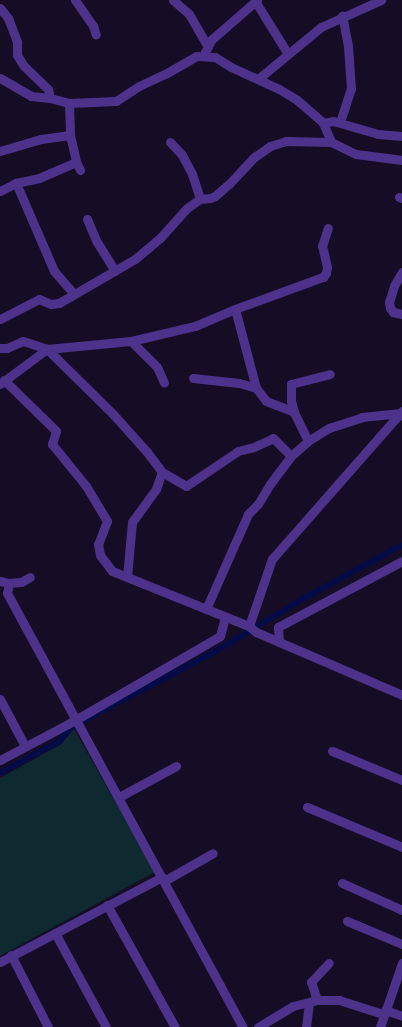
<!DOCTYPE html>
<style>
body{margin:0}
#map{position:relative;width:402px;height:1027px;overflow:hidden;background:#170c26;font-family:Overpass,sans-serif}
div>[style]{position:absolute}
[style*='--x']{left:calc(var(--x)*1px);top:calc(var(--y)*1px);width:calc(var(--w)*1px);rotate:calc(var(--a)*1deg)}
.green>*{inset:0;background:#0f2931}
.canal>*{height:6px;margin:-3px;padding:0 3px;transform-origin:3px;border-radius:3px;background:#040b47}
.minor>*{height:9px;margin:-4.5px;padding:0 4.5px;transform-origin:4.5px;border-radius:4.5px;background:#4c328a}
span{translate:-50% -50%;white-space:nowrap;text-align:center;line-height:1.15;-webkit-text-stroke:3.5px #170c26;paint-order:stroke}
</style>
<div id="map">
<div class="green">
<i style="clip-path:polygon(74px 729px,155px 872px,0 956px,0 778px,60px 745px)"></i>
</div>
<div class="canal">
<i style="--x:0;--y:773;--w:68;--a:-28.1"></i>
<i style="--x:60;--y:741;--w:15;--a:-53"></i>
<i style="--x:69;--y:729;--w:9;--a:-32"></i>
<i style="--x:77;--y:724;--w:157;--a:-27.7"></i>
<i style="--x:216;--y:651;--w:105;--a:-31"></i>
<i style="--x:306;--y:597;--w:109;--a:-28.4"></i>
</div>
<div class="minor">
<i style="--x:75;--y:0;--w:32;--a:55"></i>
<i style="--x:93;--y:26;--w:9;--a:72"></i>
<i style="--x:173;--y:0;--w:21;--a:41"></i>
<i style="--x:189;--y:14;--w:38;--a:60"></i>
<i style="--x:255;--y:1;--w:62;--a:58.1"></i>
<i style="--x:0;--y:8;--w:13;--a:51"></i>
<i style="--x:8;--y:18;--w:26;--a:69"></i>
<i style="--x:17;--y:42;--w:13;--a:90"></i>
<i style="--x:17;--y:55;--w:13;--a:58"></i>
<i style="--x:24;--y:66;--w:33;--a:44"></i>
<i style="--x:48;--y:89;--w:9;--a:77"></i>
<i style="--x:203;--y:56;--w:18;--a:-63"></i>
<i style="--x:211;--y:40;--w:61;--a:-41"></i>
<i style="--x:0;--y:78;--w:36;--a:30"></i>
<i style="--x:31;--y:96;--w:19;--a:6"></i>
<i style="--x:50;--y:98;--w:20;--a:15"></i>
<i style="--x:69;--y:103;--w:47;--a:-2.4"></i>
<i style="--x:116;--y:101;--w:27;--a:-33"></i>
<i style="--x:139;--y:86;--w:31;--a:-25"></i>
<i style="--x:167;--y:73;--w:34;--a:-30"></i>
<i style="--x:197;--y:56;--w:18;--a:3"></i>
<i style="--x:215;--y:57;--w:19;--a:32"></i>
<i style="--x:231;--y:67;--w:53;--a:24.6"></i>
<i style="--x:279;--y:89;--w:21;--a:31"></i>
<i style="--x:297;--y:100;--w:35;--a:41"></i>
<i style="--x:323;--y:123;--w:21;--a:67"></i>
<i style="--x:331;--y:142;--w:28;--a:26"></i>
<i style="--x:356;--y:154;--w:46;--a:7.4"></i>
<i style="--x:258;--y:79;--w:82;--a:-39.5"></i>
<i style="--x:321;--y:27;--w:66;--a:-24.2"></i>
<i style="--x:69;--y:103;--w:32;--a:88"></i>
<i style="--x:70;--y:135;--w:28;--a:77"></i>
<i style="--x:76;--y:162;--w:9;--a:63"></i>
<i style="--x:340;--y:122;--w:35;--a:-72"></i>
<i style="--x:351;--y:89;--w:43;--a:-94"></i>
<i style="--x:348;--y:46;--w:31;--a:-101"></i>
<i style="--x:323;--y:123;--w:10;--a:-11"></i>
<i style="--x:333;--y:121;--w:47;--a:16.1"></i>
<i style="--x:378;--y:134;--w:24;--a:5"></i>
<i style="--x:170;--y:142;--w:18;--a:47"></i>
<i style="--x:182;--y:155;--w:21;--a:62"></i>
<i style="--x:192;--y:174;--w:26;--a:72"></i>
<i style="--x:0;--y:151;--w:43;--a:-16.3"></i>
<i style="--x:41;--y:139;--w:29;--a:-8"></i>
<i style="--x:16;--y:183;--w:96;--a:66.6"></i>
<i style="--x:54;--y:271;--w:30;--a:49"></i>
<i style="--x:0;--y:191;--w:18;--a:-27"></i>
<i style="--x:16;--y:183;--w:24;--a:-12"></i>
<i style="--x:39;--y:178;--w:40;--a:-23.4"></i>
<i style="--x:399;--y:197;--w:3;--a:18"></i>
<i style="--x:87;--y:219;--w:25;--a:67"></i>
<i style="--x:97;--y:242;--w:34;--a:58"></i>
<i style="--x:402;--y:272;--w:16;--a:120"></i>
<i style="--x:394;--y:286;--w:17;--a:107"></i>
<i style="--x:389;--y:302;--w:6;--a:81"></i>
<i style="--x:390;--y:308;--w:5;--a:53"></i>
<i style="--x:393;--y:312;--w:9;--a:13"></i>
<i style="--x:235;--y:309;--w:82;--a:75.1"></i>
<i style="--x:0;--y:319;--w:44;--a:-27.1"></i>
<i style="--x:39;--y:299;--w:13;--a:23"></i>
<i style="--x:51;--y:304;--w:8;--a:-7"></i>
<i style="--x:59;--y:303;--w:88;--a:-30.1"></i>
<i style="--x:135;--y:259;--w:33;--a:-40"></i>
<i style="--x:160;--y:238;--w:40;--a:-48"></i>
<i style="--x:187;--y:208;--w:16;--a:-35"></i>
<i style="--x:200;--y:199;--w:10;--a:-6"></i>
<i style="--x:210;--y:198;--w:5;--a:-22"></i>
<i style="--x:215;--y:196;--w:18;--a:-41"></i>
<i style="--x:229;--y:184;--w:35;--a:-47"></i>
<i style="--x:253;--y:158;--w:21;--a:-35"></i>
<i style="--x:270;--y:146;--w:17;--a:-17"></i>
<i style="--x:286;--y:141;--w:45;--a:1.3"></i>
<i style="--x:131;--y:341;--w:37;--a:45"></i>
<i style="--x:157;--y:367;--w:17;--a:66"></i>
<i style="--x:0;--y:348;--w:7;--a:0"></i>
<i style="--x:7;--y:348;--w:17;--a:-24"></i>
<i style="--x:23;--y:341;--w:25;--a:18"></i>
<i style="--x:47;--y:349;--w:84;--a:-5.4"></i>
<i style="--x:131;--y:341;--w:66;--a:-13.2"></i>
<i style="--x:195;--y:326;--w:43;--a:-23"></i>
<i style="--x:235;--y:309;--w:94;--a:-20"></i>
<i style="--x:323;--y:277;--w:5;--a:-53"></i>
<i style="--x:326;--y:273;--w:6;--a:-81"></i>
<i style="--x:327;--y:267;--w:22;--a:-103"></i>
<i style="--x:322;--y:246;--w:19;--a:-72"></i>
<i style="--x:193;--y:378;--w:46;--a:6.2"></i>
<i style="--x:239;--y:383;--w:18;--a:16"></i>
<i style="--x:256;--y:388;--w:16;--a:52"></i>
<i style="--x:266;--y:401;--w:30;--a:21"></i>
<i style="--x:4;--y:380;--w:73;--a:44.4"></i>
<i style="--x:56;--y:431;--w:14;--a:107"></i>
<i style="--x:52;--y:444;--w:54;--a:51"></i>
<i style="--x:86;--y:486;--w:41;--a:59"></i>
<i style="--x:107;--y:521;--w:25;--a:111"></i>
<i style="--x:98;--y:544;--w:11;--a:80"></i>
<i style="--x:100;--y:555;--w:20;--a:53"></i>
<i style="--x:112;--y:571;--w:148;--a:21.9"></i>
<i style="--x:249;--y:626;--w:9;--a:41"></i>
<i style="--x:256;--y:632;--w:159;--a:23.3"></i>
<i style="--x:0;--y:384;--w:59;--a:-36.7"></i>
<i style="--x:47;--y:349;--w:93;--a:44.6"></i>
<i style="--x:113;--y:414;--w:51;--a:48.2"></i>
<i style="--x:147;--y:452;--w:25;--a:53"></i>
<i style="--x:162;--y:472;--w:28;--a:30"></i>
<i style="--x:186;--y:486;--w:63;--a:-33.9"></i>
<i style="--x:238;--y:451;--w:16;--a:-14"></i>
<i style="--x:254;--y:447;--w:21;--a:-25"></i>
<i style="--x:273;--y:438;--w:25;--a:45"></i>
<i style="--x:308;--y:441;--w:32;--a:-116"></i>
<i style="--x:294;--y:412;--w:11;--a:-105"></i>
<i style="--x:291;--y:401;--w:17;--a:-90"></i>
<i style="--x:291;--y:384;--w:40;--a:-14.4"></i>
<i style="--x:127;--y:577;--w:55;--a:-84.8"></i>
<i style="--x:132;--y:522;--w:41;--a:-54"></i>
<i style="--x:156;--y:489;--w:18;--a:-71"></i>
<i style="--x:0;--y:581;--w:9;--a:13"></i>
<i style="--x:9;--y:583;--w:12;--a:-5"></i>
<i style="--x:21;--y:582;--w:10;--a:-29"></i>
<i style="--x:9;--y:583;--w:10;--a:101"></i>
<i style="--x:7;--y:593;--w:494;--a:61.5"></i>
<i style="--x:206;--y:609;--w:104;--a:-66.1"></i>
<i style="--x:248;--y:514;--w:14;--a:-45"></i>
<i style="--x:258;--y:504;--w:23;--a:-59"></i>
<i style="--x:270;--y:484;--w:35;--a:-53"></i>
<i style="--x:291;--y:456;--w:23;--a:-41"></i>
<i style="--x:308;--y:441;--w:25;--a:-32"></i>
<i style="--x:329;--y:428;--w:35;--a:-18"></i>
<i style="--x:362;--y:417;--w:39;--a:-6"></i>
<i style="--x:401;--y:413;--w:3;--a:72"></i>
<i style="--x:249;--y:626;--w:71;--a:-71.1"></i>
<i style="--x:272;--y:559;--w:197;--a:-48.7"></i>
<i style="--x:279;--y:642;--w:15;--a:-94"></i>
<i style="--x:278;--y:627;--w:140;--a:-28"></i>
<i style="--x:0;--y:699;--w:53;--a:62"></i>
<i style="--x:332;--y:751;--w:76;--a:22.5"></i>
<i style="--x:0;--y:760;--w:87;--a:-28"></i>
<i style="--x:77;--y:719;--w:165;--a:-30.1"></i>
<i style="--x:220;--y:636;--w:20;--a:-75"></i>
<i style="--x:119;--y:797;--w:65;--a:-28.5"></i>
<i style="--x:307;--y:807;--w:103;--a:22.8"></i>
<i style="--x:164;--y:881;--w:56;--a:-29.7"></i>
<i style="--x:342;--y:883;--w:66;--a:24.2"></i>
<i style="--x:107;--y:905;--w:140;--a:60.9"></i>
<i style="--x:347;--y:921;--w:60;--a:22.7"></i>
<i style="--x:55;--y:933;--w:107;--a:61.5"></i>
<i style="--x:11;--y:955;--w:81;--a:62.8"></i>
<i style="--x:0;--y:962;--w:183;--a:-27.7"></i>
<i style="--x:317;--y:1000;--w:19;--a:-108"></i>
<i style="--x:311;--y:982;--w:26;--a:-47"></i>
<i style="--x:385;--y:1010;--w:18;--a:19"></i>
<i style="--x:258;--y:1027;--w:41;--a:-31"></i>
<i style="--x:293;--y:1006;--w:25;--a:-14"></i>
<i style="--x:317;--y:1000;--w:22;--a:0"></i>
<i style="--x:339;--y:1000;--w:46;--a:17.7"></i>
<i style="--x:306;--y:1027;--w:25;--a:-83"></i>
<i style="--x:380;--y:1027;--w:68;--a:-71"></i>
</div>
</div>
